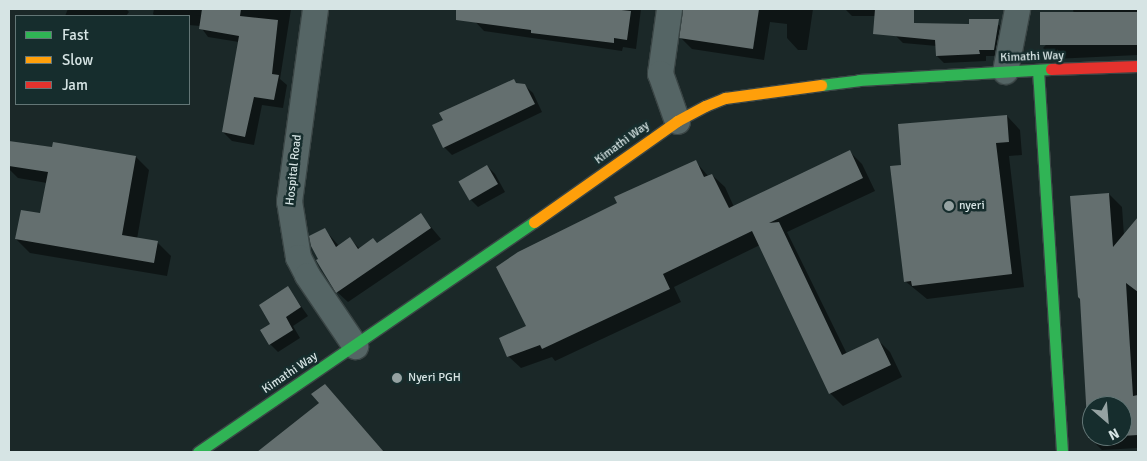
<!DOCTYPE html>
<style>
body{margin:0}
#map{position:relative;width:1147px;height:461px;overflow:hidden;background:#1b2828;font-family:Signika,sans-serif}
div>[style]{position:absolute}
.shadow>*{inset:0;background:#0007}
.building>*{inset:0;background:#646f6f;transform-origin:0 0}
.roads{filter:drop-shadow(1px 0 #3a4545) drop-shadow(-1px 0 #3a4545) drop-shadow(0 1px #3a4545) drop-shadow(0 -1px #3a4545)}
.street>*{height:25px;margin:-12.5px;padding:0 12.5px;transform-origin:12.5px;border-radius:12.5px;background:#556565}
.fast>*{height:11px;margin:-5.5px;padding:0 5.5px;transform-origin:5.5px;border-radius:5.5px;background:#30b455}
.slow>*{height:11px;margin:-5.5px;padding:0 5.5px;transform-origin:5.5px;border-radius:5.5px;background:#ff9f0a}
.jam>*{height:11px;margin:-5.5px;padding:0 5.5px;transform-origin:5.5px;border-radius:5.5px;background:#e5322d}
.dots>*{width:14px;height:14px;translate:-50% -50%;box-sizing:border-box;border:2px solid #162d2d;border-radius:50%}
span{translate:-50% -50%;white-space:nowrap;text-align:center;line-height:1.15;-webkit-text-stroke:5px #162d2d;paint-order:stroke}
.street-label{font-size:12px;color:#d6e4e4}
.poi-label{font-size:12px;color:#d6e4e4}
.left{translate:0 -50%;text-align:left}
.frame{position:absolute;inset:0;border:10px solid #d6e4e4;pointer-events:none}
.legend{position:absolute;left:15px;top:15px;width:175px;height:90px;box-sizing:border-box;background:#162d2d;border:1px solid #637676;margin:0;padding:6px 9px;list-style:none;font-size:15px;color:#d6e4e4}
.legend li{display:flex;align-items:center;gap:10px;height:25px}
.legend b{width:25px;border:1px solid #637676}
.north{position:absolute;left:1082px;top:396px;width:50px;height:50px;box-sizing:border-box;background:#162d2d;border:1px solid #637676;border-radius:50%;rotate:153deg;font-size:14px;font-weight:700;line-height:20px;text-align:center;color:#d6e4e4}
.north::after{content:'';display:block;margin:auto;width:18px;height:22px;background:#95a2a2;clip-path:polygon(50% 0,100% 100%,50% 72%,0 100%)}
</style>
<div id="map">
<div class="shadow">
<i style="clip-path:polygon(68px 9px,126px 9px,129px 12px,126px 16px,65px 16px)"></i>
<i style="clip-path:polygon(154px 9px,291px 9px,280px 79px,287px 85px,283px 108px,262px 105px,254px 145px,232px 141px,223px 132px,239px 42px,208px 37px,200px 26px,189px 25px,189px 16px,155px 16px,153px 14px)"></i>
<i style="clip-path:polygon(468px 9px,641px 9px,636px 49px,623px 47px,622px 51px,484px 31px,467px 13px)"></i>
<i style="clip-path:polygon(685px 9px,813px 9px,807px 50px,798px 50px,787px 38px,787px 24px,770px 22px,764px 60px,692px 49px,681px 38px)"></i>
<i style="clip-path:polygon(845px 9px,881px 9px,881px 16px,852px 16px)"></i>
<i style="clip-path:polygon(1073px 9px,1138px 9px,1138px 55px,1054px 59px,1043px 48px,1074px 16px)"></i>
<i style="clip-path:polygon(897px 24px,999px 25px,1006px 32px,1001px 56px,986px 56px,986px 61px,944px 63px,937px 56px,937px 46px,903px 43px,896px 36px)"></i>
<i style="clip-path:polygon(518px 85px,524px 85px,533px 93px,542px 112px,452px 155px,444px 147px)"></i>
<i style="clip-path:polygon(1007px 116px,1020px 130px,1022px 155px,1009px 156px,1024px 287px,927px 299px,905px 281px,902px 166px)"></i>
<i style="clip-path:polygon(9px 142px,136px 157px,149px 170px,137px 239px,157px 242px,171px 256px,167px 276px,30px 253px,16px 239px,41px 214px,47px 183px,18px 178px,9px 169px)"></i>
<i style="clip-path:polygon(850px 152px,862px 164px,875px 191px,787px 232px,847px 354px,878px 340px,890px 352px,902px 377px,843px 406px,830px 393px,760px 245px,674px 287px,681px 302px,555px 361px,552px 357px,521px 368px,508px 356px,618px 203px,695px 161px,709px 177px,712px 175px,725px 187px,734px 207px)"></i>
<i style="clip-path:polygon(487px 166px,495px 174px,505px 192px,478px 207px,470px 199px)"></i>
<i style="clip-path:polygon(evenodd,1109px 194px,1122px 207px,1124px 236px,1138px 219px,1138px 448px,1102px 450px,1089px 437px,1109px 194px,1092px 406px,1122px 406px,1122px 436px,1092px 436px,1092px 406px)"></i>
<i style="clip-path:polygon(421px 215px,441px 239px,348px 302px,337px 292px,319px 260px,325px 230px,339px 246px,350px 239px,360px 249px,377px 244px)"></i>
<i style="clip-path:polygon(288px 288px,308px 316px,293px 326px,300px 338px,278px 352px,270px 344px,272px 324px)"></i>
<i style="clip-path:polygon(325px 385px,384px 452px,259px 452px,320px 403px)"></i>
</div>
<div class="building">
<i style="clip-path:polygon(202px 9px,241px 9px,240px 16px,278px 20px,272px 74px,279px 75px,274px 100px,254px 97px,245px 137px,222px 132px,239px 36px,199px 29px)"></i>
<i style="clip-path:polygon(456px 9px,612px 9px,631px 11px,627px 40px,614px 38px,614px 43px,531px 33px,531px 30px,456px 20px)"></i>
<i style="clip-path:polygon(683px 9px,759px 9px,753px 49px,679px 38px)"></i>
<i style="clip-path:polygon(875px 9px,914px 9px,914px 23px,969px 24px,969px 19px,999px 19px,994px 50px,979px 50px,980px 54px,936px 56px,935px 40px,873px 34px)"></i>
<i style="left:1138px;top:12px;width:33px;height:98px;rotate:90deg"></i>
<i style="clip-path:polygon(514px 79px,516px 83px,525px 84px,535px 104px,443px 148px,432px 125px,443px 120px,439px 113px)"></i>
<i style="clip-path:polygon(1007px 115px,1009px 142px,996px 143px,1012px 274px,912px 286px,911px 281px,904px 282px,890px 166px,901px 165px,898px 124px)"></i>
<i style="clip-path:polygon(9px 141px,52px 147px,53px 142px,136px 156px,122px 235px,158px 241px,154px 263px,15px 239px,21px 210px,40px 213px,48px 172px,9px 166px)"></i>
<i style="clip-path:polygon(850px 150px,863px 178px,769px 223px,779px 222px,842px 355px,878px 338px,891px 365px,829px 394px,752px 231px,663px 274px,670px 289px,542px 349px,540px 345px,507px 357px,499px 338px,526px 326px,496px 267px,518px 252px,617px 203px,614px 197px,696px 160px,704px 177px,712px 174px,729px 208px)"></i>
<i style="left:487px;top:165px;width:22px;height:33px;rotate:60deg"></i>
<i style="clip-path:polygon(1109px 193px,1113px 247px,1138px 217px,1138px 292px,1126px 283px,1133px 396px,1138px 395px,1138px 435px,1122px 436px,1122px 406px,1092px 406px,1092px 436px,1117px 436px,1088px 438px,1080px 299px,1078px 297px,1070px 196px)"></i>
<i style="clip-path:polygon(421px 213px,431px 228px,336px 293px,316px 260px,318px 259px,311px 246px,309px 236px,325px 228px,336px 247px,350px 237px,358px 249px,373px 238px,377px 243px)"></i>
<i style="clip-path:polygon(288px 286px,301px 307px,286px 317px,293px 330px,269px 345px,260px 330px,270px 324px,259px 305px)"></i>
<i style="clip-path:polygon(325px 384px,384px 452px,257px 452px,319px 403px,311px 394px)"></i>
</div>
<div class="roads">
<div class="street">
<i style="left:315px;top:9px;width:194px;rotate:97.7deg"></i>
<i style="left:289px;top:201px;width:57px;rotate:80.9deg"></i>
<i style="left:298px;top:257px;width:20px;rotate:63deg"></i>
<i style="left:307px;top:275px;width:86px;rotate:55.9deg"></i>
<i style="left:669px;top:9px;width:65px;rotate:98deg"></i>
<i style="left:660px;top:73px;width:51px;rotate:70.5deg"></i>
<i style="left:1005px;top:71px;width:63px;rotate:-79deg"></i>
</div>
<div class="fast">
<i style="left:1038px;top:70px;width:383px;rotate:86.4deg"></i>
<i style="left:821px;top:85px;width:38px;rotate:-7deg"></i>
<i style="left:859px;top:80px;width:192px;rotate:-3.3deg"></i>
<i style="left:198px;top:452px;width:407px;rotate:-34.4deg"></i>
</div>
<div class="slow">
<i style="left:534px;top:222px;width:175px;rotate:-35.2deg"></i>
<i style="left:677px;top:121px;width:32px;rotate:-28deg"></i>
<i style="left:705px;top:106px;width:22px;rotate:-22deg"></i>
<i style="left:725px;top:98px;width:97px;rotate:-7.7deg"></i>
</div>
<div class="jam">
<i style="left:1051px;top:69px;width:87px;rotate:-2deg"></i>
</div>
</div>
<div class="dots">
<i style="left:949px;top:206px;background:#95a2a2"></i>
<i style="left:397px;top:378px;background:#95a2a2"></i>
</div>
<div class="street-label">
<span style="left:1032px;top:57px;rotate:-2deg">Kimathi Way</span>
<span style="left:622px;top:143px;rotate:-36deg">Kimathi Way</span>
<span style="left:294px;top:170px;rotate:-84deg">Hospital Road</span>
<span style="left:290px;top:373px;rotate:-34deg">Kimathi Way</span>
</div>
<div class="poi-label">
<span class="left" style="left:959px;top:206px">nyeri</span>
<span class="left" style="left:408px;top:378px">Nyeri PGH</span>
</div>
<div class="frame"></div>
<ul class="legend">
<li><b style="height:6px;background:#30b455"></b>Fast</li>
<li><b style="height:6px;background:#ff9f0a"></b>Slow</li>
<li><b style="height:6px;background:#e5322d"></b>Jam</li>
</ul>
<div class="north">N</div>
</div>
